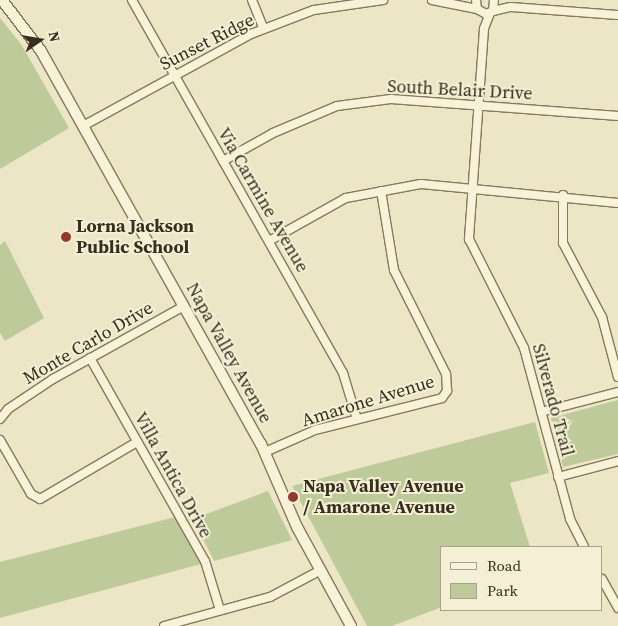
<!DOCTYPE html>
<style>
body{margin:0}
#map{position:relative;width:618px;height:626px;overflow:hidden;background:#ece5c6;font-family:"Source Serif 4",serif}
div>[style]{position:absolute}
.green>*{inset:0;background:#bfca9a}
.roads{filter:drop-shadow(1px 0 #87785c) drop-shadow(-1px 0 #87785c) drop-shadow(0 1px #87785c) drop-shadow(0 -1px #87785c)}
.minor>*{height:8px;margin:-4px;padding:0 4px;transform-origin:4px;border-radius:4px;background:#f7f2d8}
.tertiary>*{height:10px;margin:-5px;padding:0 5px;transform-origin:5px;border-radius:5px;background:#f7f2d8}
.dots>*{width:14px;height:14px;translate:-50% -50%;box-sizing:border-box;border:2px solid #f4efd5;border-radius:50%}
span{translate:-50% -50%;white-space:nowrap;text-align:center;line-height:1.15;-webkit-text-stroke:4px #f4efd5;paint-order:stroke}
.street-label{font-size:18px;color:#372e1f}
.poi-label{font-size:18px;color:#372e1f;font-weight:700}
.left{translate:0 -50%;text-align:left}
.legend{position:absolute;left:440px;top:546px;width:162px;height:65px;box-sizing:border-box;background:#f4efd5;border:1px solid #a8a28c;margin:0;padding:6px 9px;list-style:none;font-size:15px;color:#372e1f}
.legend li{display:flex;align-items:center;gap:10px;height:25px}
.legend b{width:25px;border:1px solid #a8a28c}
.north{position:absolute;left:15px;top:15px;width:50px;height:50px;-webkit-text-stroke:4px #f4efd5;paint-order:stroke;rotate:77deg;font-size:14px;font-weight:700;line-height:20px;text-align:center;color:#372e1f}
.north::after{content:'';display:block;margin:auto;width:18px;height:22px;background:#372e1f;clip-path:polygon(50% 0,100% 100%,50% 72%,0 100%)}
</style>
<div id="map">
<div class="green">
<i style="clip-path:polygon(0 18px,21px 44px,69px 128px,0 169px)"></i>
<i style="clip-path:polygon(5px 241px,44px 318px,5px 341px,0 333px,0 245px)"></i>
<i style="clip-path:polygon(618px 400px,618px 454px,563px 467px,551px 418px)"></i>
<i style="clip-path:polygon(535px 422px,549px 473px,510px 483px,530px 547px,442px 547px,442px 607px,392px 626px,367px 626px,292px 486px)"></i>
<i style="clip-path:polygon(268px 491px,292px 540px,214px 561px,193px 519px)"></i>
<i style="clip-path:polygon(175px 517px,201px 564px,0 618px,0 562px)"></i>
</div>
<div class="roads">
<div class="minor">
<i style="left:132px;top:0;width:429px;rotate:60.5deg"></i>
<i style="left:343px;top:373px;width:48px;rotate:73.1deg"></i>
<i style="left:252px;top:0;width:31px;rotate:68deg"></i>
<i style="left:432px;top:0;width:46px;rotate:11.3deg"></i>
<i style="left:476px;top:0;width:9px;rotate:84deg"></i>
<i style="left:477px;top:9px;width:10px;rotate:29deg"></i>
<i style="left:486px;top:14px;width:8px;rotate:-23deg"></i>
<i style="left:493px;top:11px;width:11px;rotate:-85deg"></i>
<i style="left:493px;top:11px;width:18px;rotate:-13deg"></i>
<i style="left:511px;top:7px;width:107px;rotate:4.3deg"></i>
<i style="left:490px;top:13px;width:17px;rotate:111deg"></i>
<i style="left:484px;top:29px;width:211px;rotate:94.1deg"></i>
<i style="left:469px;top:239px;width:122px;rotate:63.2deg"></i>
<i style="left:524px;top:348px;width:177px;rotate:74.9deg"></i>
<i style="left:570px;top:519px;width:31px;rotate:63deg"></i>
<i style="left:83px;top:126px;width:192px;rotate:-28.7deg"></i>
<i style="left:251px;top:34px;width:67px;rotate:-20.9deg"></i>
<i style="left:314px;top:10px;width:70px;rotate:-8.2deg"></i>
<i style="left:223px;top:161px;width:57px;rotate:-29.2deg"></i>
<i style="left:273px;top:133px;width:69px;rotate:-22.9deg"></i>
<i style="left:337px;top:106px;width:54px;rotate:-7.4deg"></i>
<i style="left:391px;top:99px;width:228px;rotate:4.3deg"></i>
<i style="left:563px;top:195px;width:48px;rotate:90deg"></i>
<i style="left:563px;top:243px;width:84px;rotate:62.2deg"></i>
<i style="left:602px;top:317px;width:62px;rotate:75.1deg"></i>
<i style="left:269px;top:241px;width:88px;rotate:-29.2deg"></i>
<i style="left:346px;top:198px;width:76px;rotate:-10.6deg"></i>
<i style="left:421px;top:184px;width:198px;rotate:5.5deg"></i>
<i style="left:90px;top:358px;width:233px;rotate:60.5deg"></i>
<i style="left:205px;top:561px;width:51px;rotate:73deg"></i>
<i style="left:541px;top:412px;width:80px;rotate:-14.6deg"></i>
<i style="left:0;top:419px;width:13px;rotate:-51deg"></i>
<i style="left:8px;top:409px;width:54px;rotate:-33.7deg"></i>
<i style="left:53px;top:379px;width:150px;rotate:-29.1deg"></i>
<i style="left:0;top:440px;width:62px;rotate:60.1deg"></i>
<i style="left:31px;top:494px;width:10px;rotate:29deg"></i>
<i style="left:40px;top:499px;width:113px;rotate:-30.4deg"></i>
<i style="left:265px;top:452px;width:55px;rotate:-23.7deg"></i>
<i style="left:315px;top:430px;width:131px;rotate:-14.1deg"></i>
<i style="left:442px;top:398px;width:9px;rotate:-54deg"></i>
<i style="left:447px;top:391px;width:17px;rotate:-93deg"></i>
<i style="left:446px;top:374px;width:116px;rotate:-116.6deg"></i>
<i style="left:394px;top:270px;width:80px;rotate:-99.3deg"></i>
<i style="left:558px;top:477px;width:62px;rotate:-14.9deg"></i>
<i style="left:602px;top:579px;width:33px;rotate:61deg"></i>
<i style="left:164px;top:626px;width:110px;rotate:-15.3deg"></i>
<i style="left:270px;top:597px;width:58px;rotate:-27.9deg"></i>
</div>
<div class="tertiary">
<i style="left:2px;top:0;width:64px;rotate:52.6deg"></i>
<i style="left:41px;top:51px;width:450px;rotate:60.8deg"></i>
<i style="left:261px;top:444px;width:90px;rotate:66.6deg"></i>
<i style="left:297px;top:527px;width:113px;rotate:61.4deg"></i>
</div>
</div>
<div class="dots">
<i style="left:66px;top:237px;background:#933a2f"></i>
<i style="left:293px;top:497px;background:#933a2f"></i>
</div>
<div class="street-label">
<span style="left:207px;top:42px;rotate:-27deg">Sunset Ridge</span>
<span style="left:460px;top:90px;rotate:3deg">South Belair Drive</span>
<span style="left:263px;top:200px;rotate:60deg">Via Carmine Avenue</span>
<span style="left:88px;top:343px;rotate:-30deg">Monte Carlo Drive</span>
<span style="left:229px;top:353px;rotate:61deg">Napa Valley Avenue</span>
<span style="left:553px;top:400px;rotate:75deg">Silverado Trail</span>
<span style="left:368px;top:401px;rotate:-17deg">Amarone Avenue</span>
<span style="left:173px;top:475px;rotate:61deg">Villa Antica Drive</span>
</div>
<div class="poi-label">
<span class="left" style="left:76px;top:237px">Lorna Jackson<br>Public School</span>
<span class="left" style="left:303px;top:497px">Napa Valley Avenue<br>/ Amarone Avenue</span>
</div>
<ul class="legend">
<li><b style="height:6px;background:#f7f2d8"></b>Road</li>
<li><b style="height:14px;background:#bfca9a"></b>Park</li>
</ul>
<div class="north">N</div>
</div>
